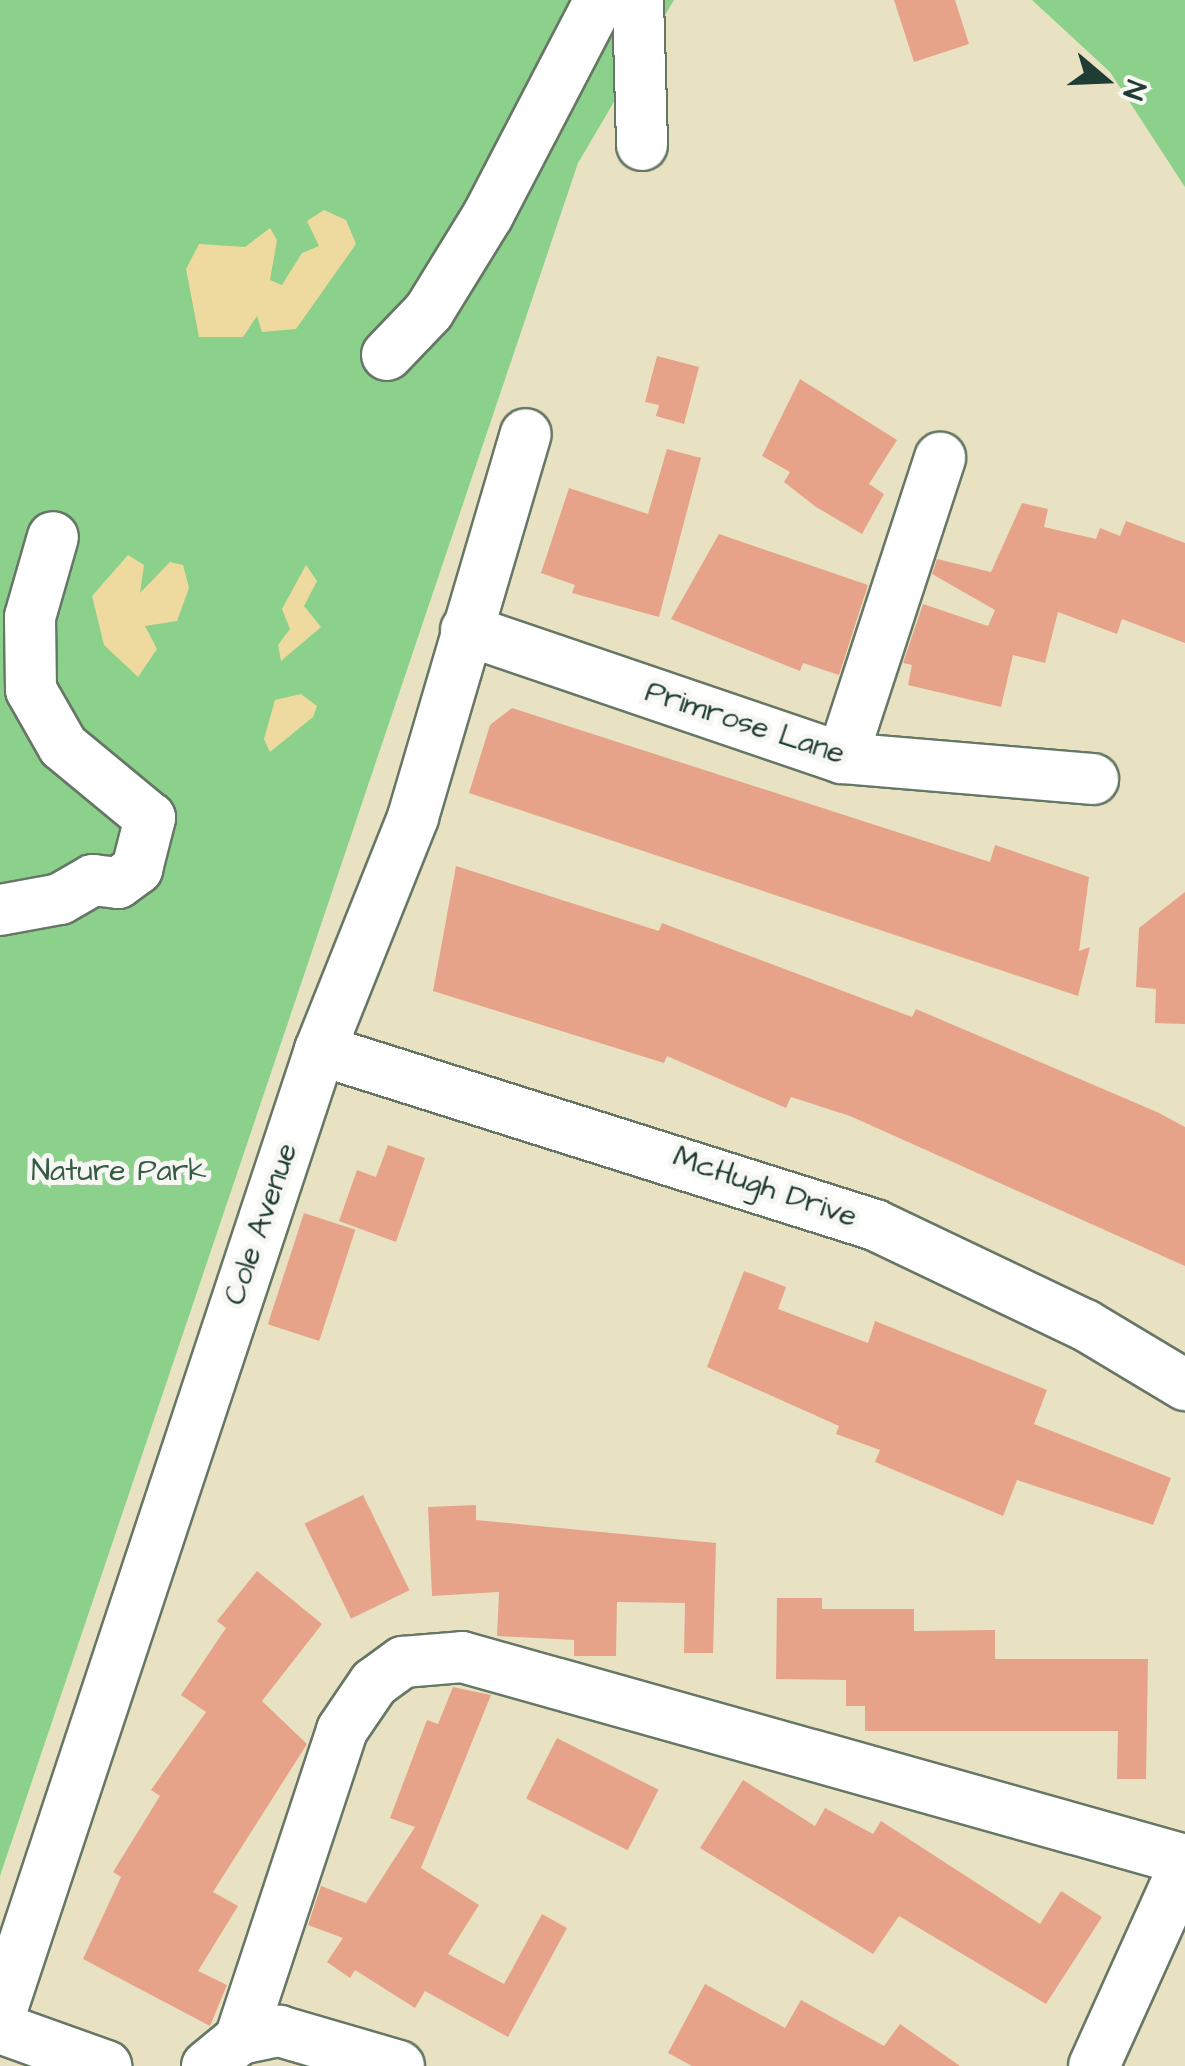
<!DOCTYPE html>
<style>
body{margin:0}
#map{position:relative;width:1185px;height:2066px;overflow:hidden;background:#e9e2c2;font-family:"Architects Daughter",sans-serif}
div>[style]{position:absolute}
.green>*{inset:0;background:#8bd18b}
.sand>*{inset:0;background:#eeda9e}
.building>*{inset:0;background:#e6a38a;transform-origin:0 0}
.roads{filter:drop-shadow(2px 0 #676) drop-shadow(-2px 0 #676) drop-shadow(0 2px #676) drop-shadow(0 -2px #676)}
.minor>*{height:50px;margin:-25px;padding:0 25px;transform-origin:25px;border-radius:25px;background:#fff}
span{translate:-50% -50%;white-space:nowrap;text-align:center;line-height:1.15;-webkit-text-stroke:10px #f6f6f2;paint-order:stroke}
.street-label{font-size:30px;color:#1f3d34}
.park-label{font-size:30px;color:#355b45}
.north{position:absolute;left:1055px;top:30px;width:100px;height:100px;-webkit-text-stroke:8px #f6f6f2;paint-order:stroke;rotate:109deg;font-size:28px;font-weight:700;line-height:40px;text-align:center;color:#1f3d34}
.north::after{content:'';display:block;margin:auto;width:35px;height:45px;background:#1f3d34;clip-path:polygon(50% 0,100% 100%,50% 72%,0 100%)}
</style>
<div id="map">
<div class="green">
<i style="clip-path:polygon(0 0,674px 0,578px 163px,0 1876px)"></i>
<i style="clip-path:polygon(1032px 0,1185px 0,1185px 187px,1110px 72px)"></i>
</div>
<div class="sand">
<i style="clip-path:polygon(324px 210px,346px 220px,356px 244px,296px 329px,262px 332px,257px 316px,243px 337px,199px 337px,186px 269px,199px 244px,245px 247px,270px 228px,277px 240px,270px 280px,282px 285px,302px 253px,319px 246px,307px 221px)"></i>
<i style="clip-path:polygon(128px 555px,144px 565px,140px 593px,170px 562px,183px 565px,189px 588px,177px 621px,145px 626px,157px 649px,138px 677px,104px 645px,92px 596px)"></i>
<i style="clip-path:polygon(306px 565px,317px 581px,304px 606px,321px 627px,281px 661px,278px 645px,290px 629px,282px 609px)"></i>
<i style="clip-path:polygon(301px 694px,317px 706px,313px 717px,270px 752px,264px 739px,275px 700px)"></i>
</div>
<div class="building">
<i style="clip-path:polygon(894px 0,955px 0,969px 44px,914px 62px)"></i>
<i style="clip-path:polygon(657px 356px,699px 367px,684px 424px,656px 416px,659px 405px,645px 402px)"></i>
<i style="clip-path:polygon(800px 379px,897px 440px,869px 484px,884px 494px,862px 534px,816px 507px,784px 482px,790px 472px,762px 456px)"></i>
<i style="clip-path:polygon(667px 449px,701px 458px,659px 617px,572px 593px,575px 585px,541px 573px,569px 488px,648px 514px)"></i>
<i style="clip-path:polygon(1022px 503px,1048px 509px,1044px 527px,1096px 539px,1100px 528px,1120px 536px,1126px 521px,1185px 543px,1185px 643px,1122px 619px,1117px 634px,1058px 612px,1045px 663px,1013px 655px,1001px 707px,908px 685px,912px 665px,903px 663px,923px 604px,988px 626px,995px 610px,932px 574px,937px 559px,991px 572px)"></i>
<i style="clip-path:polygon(719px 534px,868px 585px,839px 675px,803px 663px,800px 671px,671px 619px)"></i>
<i style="clip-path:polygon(512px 708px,990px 862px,995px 845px,1089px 877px,1079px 951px,1090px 947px,1078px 996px,469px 793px,490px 725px)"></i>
<i style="clip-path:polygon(456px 866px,659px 931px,662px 923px,912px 1017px,916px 1009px,1157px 1112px,1185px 1127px,1185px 1266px,850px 1116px,791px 1097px,786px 1108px,667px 1056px,664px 1063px,433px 991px)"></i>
<i style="clip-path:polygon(1185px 892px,1185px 1024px,1155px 1023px,1156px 989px,1136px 987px,1139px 928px)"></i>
<i style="clip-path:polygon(388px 1145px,425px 1158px,396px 1242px,339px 1221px,357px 1170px,376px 1177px)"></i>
<i style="left:304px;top:1213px;width:54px;height:117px;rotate:18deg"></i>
<i style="clip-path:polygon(744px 1271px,786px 1287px,778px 1309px,868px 1343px,875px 1321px,1047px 1390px,1034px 1424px,1171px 1478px,1153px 1525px,1017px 1480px,1003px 1516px,875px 1462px,880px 1450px,836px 1434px,839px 1426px,707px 1367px)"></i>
<i style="left:363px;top:1495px;width:106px;height:65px;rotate:64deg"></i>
<i style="clip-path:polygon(476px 1505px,476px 1520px,716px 1543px,713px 1653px,684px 1653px,685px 1603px,617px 1602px,616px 1656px,574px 1656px,574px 1640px,497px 1636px,499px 1592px,432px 1596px,428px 1507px)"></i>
<i style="clip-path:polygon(257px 1571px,322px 1624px,262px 1701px,307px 1744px,213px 1892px,238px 1906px,198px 1971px,227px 1985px,210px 2026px,83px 1959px,121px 1877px,113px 1872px,160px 1796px,151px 1790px,206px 1712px,181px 1695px,226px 1628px,217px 1621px)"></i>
<i style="clip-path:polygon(777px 1598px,822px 1598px,822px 1609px,914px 1609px,914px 1631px,995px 1630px,995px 1659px,1148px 1659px,1146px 1779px,1117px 1779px,1118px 1731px,865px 1731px,865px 1706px,846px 1706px,846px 1680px,776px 1679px)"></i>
<i style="clip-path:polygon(453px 1687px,491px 1695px,421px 1868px,479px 1905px,448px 1954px,504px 1984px,542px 1914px,567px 1928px,508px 2037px,425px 1991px,415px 2008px,355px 1970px,350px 1978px,327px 1962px,343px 1938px,308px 1925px,321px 1886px,366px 1903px,415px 1827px,390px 1818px,427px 1720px,438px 1724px)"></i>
<i style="left:557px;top:1738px;width:114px;height:68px;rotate:27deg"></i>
<i style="clip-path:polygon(743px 1780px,815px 1826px,825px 1808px,873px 1834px,881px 1821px,1040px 1924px,1061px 1891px,1102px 1917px,1046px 2004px,899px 1916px,873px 1954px,700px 1848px)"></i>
<i style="clip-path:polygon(705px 1984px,785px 2028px,801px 2000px,884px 2046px,900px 2024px,960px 2066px,692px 2066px,668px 2053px)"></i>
</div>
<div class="roads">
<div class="minor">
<i style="left:638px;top:0;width:145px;rotate:88.4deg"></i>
<i style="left:387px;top:355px;width:61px;rotate:-46.3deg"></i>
<i style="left:429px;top:311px;width:113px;rotate:-58.4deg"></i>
<i style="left:488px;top:215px;width:242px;rotate:-62.5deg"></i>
<i style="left:466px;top:630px;width:397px;rotate:18.8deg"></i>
<i style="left:842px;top:758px;width:252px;rotate:4.8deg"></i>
<i style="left:842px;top:758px;width:316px;rotate:-71.9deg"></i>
<i style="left:0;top:910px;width:61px;rotate:-10.4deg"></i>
<i style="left:60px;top:899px;width:38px;rotate:-30deg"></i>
<i style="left:93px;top:880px;width:25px;rotate:7deg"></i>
<i style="left:118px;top:883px;width:24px;rotate:-36deg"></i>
<i style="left:137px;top:869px;width:53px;rotate:-75.7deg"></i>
<i style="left:150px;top:818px;width:113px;rotate:-140.4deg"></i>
<i style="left:63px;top:746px;width:64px;rotate:-119.7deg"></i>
<i style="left:31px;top:690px;width:73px;rotate:-90.8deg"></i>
<i style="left:30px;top:617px;width:83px;rotate:-74deg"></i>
<i style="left:320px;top:1050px;width:582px;rotate:17.5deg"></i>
<i style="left:875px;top:1225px;width:233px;rotate:25.5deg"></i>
<i style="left:1085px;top:1325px;width:117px;rotate:31deg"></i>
<i style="left:0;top:2015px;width:1017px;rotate:-71.65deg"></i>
<i style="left:320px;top:1050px;width:251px;rotate:-68.2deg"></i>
<i style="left:413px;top:817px;width:399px;rotate:-73.6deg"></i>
<i style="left:0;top:2028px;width:113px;rotate:19.7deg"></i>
<i style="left:240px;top:2039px;width:325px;rotate:-71.7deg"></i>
<i style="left:342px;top:1730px;width:57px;rotate:-55.8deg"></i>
<i style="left:374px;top:1683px;width:36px;rotate:-36deg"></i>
<i style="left:403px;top:1662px;width:59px;rotate:-4.8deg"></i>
<i style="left:462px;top:1657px;width:751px;rotate:15.68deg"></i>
<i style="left:207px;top:2066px;width:43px;rotate:-39.3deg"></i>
<i style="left:240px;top:2039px;width:40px;rotate:-12deg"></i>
<i style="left:279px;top:2031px;width:125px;rotate:16.3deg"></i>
<i style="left:1094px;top:2066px;width:222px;rotate:-65.7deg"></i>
</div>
</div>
<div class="street-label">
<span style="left:745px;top:723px;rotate:18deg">Primrose Lane</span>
<span style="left:765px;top:1187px;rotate:19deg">McHugh Drive</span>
<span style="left:261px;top:1224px;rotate:-71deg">Cole Avenue</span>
</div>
<div class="park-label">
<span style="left:119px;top:1171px">Nature Park</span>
</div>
<div class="north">N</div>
</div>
